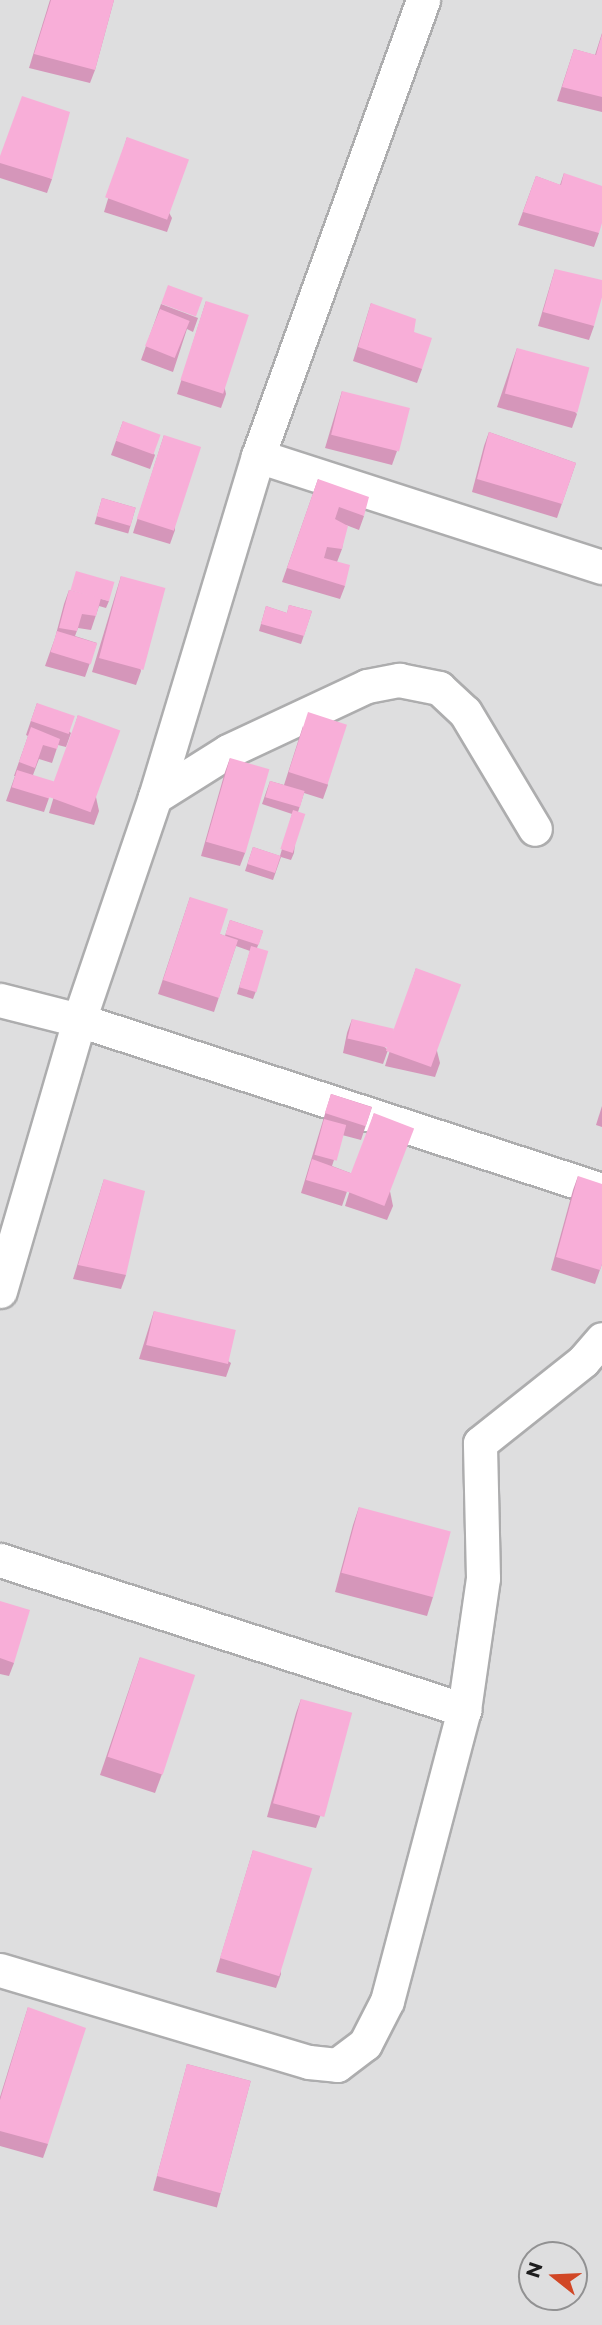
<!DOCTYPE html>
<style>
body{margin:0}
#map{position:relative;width:602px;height:2325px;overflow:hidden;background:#dededf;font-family:Montserrat,sans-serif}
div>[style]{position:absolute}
.roads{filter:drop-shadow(2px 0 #adadae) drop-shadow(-2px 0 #adadae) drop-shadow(0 2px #adadae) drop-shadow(0 -2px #adadae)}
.minor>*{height:33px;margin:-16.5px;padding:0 16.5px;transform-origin:16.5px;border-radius:16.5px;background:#fff}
.wall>*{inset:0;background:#d596ba;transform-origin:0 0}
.building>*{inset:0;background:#f8aed8;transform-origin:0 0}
span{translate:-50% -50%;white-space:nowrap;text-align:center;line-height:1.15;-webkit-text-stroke:5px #dededf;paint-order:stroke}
.north{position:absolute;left:518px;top:2241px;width:70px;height:70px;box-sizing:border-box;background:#dededf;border:2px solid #919192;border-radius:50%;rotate:288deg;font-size:19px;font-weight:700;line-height:28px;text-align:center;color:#1d1d1e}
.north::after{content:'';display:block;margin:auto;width:24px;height:32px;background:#d14726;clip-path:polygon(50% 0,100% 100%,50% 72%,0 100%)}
</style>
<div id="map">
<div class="roads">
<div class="minor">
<i style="left:258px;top:456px;width:361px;rotate:17.9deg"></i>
<i style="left:155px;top:797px;width:86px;rotate:-32.2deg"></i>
<i style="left:228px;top:751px;width:153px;rotate:-25.1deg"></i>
<i style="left:367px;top:686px;width:33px;rotate:-11deg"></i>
<i style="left:399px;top:680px;width:41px;rotate:11.3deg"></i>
<i style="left:439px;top:688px;width:35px;rotate:43deg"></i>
<i style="left:465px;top:712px;width:136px;rotate:59.1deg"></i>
<i style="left:0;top:1000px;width:81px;rotate:14.2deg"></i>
<i style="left:79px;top:1020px;width:550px;rotate:18.01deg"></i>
<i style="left:0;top:1291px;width:282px;rotate:-73.7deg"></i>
<i style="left:79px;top:1020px;width:236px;rotate:-71.2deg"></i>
<i style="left:155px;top:797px;width:356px;rotate:-73.2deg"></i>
<i style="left:258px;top:456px;width:485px;rotate:-70.1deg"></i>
<i style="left:0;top:1560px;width:488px;rotate:17.9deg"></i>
<i style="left:0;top:1970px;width:322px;rotate:16.6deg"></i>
<i style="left:309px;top:2062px;width:28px;rotate:6deg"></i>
<i style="left:337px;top:2065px;width:35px;rotate:-37deg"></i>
<i style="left:365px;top:2044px;width:48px;rotate:-62.9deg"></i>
<i style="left:387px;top:2001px;width:301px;rotate:-75.2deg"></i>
<i style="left:464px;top:1710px;width:133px;rotate:-81.8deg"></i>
<i style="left:483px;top:1578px;width:135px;rotate:-91.3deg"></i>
<i style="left:480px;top:1443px;width:132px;rotate:-38.5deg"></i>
<i style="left:583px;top:1361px;width:29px;rotate:-49deg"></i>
</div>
</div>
<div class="wall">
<i style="clip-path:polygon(50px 0,114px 0,95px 70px,90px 83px,29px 68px)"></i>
<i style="clip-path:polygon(602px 33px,602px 112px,557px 101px,574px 49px,595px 55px)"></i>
<i style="clip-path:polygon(127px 137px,172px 218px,167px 232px,104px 212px)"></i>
<i style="clip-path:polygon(0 156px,52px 179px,47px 193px,0 178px)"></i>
<i style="clip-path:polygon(564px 173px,599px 233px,594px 247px,518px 225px,536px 176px,560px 185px)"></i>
<i style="clip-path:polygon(555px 269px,594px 326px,589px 340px,538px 326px)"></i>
<i style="clip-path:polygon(206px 301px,226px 394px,221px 408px,177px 394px)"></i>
<i style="clip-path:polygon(371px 303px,414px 332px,422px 369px,417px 383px,353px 361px)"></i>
<i style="clip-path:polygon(161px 304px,198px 318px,193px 332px,187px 329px,173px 372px,141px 360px)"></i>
<i style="clip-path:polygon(517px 348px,577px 414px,572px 428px,497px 407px)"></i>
<i style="clip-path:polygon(342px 391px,397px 451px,392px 465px,325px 448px)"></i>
<i style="clip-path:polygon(123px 421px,155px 455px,150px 469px,111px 455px)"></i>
<i style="clip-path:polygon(489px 432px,576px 463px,557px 518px,472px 492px,484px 446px)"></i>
<i style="clip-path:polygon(164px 435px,175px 530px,170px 544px,133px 533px)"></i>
<i style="clip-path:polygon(318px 479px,364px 516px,359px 530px,346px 525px,342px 549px,337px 562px,345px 586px,340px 599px,282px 582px)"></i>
<i style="left:102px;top:498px;width:35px;height:27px;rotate:16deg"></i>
<i style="clip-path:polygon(121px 576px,141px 671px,136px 685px,92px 672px)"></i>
<i style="clip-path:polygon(69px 590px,109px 601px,106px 608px,99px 606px,91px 630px,78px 628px,75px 636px,97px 643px,85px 677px,45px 666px,55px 638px,64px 604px)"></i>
<i style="clip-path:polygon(289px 605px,312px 611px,301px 644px,259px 631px,266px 606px,287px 613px)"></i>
<i style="clip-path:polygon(37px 703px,71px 733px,66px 747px,58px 745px,52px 763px,39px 759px,33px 775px,49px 798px,44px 812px,6px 801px,15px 776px,14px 776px,28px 736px,26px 735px)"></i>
<i style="clip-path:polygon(78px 715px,99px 811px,94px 825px,49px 813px)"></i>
<i style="clip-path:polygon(303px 726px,328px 785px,323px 799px,304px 793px,298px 812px,294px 853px,291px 860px,281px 857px,273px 880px,245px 871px,253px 847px,280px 856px,292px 814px,262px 804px,270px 781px,284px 785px)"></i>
<i style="clip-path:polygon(230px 758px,245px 853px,240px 866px,201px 856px,225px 772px)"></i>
<i style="clip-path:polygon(190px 897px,220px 934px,225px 936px,230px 920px,263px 931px,257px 948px,256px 991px,253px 999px,237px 994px,250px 951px,236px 946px,214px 1012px,158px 994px)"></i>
<i style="clip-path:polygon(416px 968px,440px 1063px,435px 1077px,385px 1066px)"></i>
<i style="clip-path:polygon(352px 1019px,388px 1050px,383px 1064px,343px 1053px,347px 1033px)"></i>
<i style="clip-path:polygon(331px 1094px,372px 1107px,361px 1140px,342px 1135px,332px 1166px,353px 1174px,342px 1206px,301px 1193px)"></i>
<i style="clip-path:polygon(602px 1106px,602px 1127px,596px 1125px)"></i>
<i style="clip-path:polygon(374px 1113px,393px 1206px,387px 1220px,345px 1206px)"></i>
<i style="clip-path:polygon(578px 1176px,602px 1264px,595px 1284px,551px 1270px,573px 1190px)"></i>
<i style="clip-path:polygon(104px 1179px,126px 1275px,121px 1289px,73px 1279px)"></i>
<i style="clip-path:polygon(154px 1311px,231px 1363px,226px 1377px,139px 1359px)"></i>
<i style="clip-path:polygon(359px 1507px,433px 1597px,427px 1616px,335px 1592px,353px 1525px)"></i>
<i style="clip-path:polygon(0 1601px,14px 1663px,9px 1676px,0 1674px)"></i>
<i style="clip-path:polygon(140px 1657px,162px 1774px,155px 1793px,100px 1775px)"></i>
<i style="clip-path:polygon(301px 1699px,321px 1814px,316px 1828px,267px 1817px,296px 1713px)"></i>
<i style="clip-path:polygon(253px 1850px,281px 1974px,276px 1988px,216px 1972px)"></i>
<i style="clip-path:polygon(28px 2007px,48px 2144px,43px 2158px,0 2146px,0 2097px)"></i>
<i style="left:187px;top:2064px;width:66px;height:131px;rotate:15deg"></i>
</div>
<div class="building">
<i style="clip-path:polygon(51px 0,114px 0,95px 70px,34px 54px)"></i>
<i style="clip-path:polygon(602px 34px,602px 97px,562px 87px,574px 49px,596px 55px)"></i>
<i style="clip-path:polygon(22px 96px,70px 112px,52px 179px,0 163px,0 156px)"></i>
<i style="left:127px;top:137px;width:66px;height:64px;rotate:20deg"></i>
<i style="clip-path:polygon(564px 173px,602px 186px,602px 223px,599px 233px,523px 212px,536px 176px,561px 185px)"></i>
<i style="clip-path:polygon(555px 269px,602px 280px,602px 297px,594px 326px,543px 312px)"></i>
<i style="left:168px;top:285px;width:37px;height:20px;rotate:20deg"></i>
<i style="left:206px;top:301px;width:45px;height:83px;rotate:18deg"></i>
<i style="clip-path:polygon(371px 303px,416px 319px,414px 332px,432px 338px,422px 369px,358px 347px)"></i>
<i style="left:160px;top:309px;width:32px;height:40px;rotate:22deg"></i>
<i style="left:517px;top:348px;width:75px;height:47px;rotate:15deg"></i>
<i style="left:342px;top:391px;width:70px;height:45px;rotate:14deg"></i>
<i style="left:123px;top:421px;width:40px;height:21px;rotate:20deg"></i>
<i style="clip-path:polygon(489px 432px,576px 463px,562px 504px,477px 479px)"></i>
<i style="left:164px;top:435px;width:39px;height:88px;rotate:18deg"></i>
<i style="clip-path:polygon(318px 479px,369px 497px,364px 516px,339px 507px,335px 519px,348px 526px,342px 549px,327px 547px,324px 558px,350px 565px,345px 586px,287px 568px)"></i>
<i style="left:102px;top:498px;width:35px;height:19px;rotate:16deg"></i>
<i style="left:76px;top:571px;width:40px;height:20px;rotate:16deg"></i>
<i style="left:121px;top:576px;width:46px;height:85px;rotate:15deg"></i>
<i style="clip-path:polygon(69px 590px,101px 598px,96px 616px,82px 614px,77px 631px,59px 628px)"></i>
<i style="clip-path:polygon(289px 605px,312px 611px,304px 636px,261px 624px,266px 606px,287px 613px)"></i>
<i style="left:57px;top:631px;width:42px;height:22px;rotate:17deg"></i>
<i style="left:37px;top:703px;width:40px;height:19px;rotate:19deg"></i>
<i style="left:308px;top:712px;width:41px;height:63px;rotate:18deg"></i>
<i style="left:78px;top:715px;width:45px;height:87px;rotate:20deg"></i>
<i style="clip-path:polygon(31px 727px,60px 739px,57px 749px,43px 745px,35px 768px,19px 762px)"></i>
<i style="left:230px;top:758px;width:41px;height:87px;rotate:16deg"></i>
<i style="left:17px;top:770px;width:39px;height:18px;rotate:17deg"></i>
<i style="left:270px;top:781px;width:36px;height:17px;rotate:16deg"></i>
<i style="left:293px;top:810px;width:13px;height:41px;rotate:18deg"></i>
<i style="left:253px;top:847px;width:29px;height:18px;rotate:18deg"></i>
<i style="clip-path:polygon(190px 897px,228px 909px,220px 934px,238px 940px,219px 998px,163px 980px)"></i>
<i style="left:230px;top:920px;width:35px;height:15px;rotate:18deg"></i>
<i style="left:251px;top:946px;width:18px;height:43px;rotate:16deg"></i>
<i style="left:416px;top:968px;width:48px;height:88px;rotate:20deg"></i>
<i style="left:352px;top:1019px;width:43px;height:20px;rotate:13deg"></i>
<i style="left:331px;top:1094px;width:43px;height:20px;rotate:18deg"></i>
<i style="left:374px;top:1113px;width:43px;height:83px;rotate:21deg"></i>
<i style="left:324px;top:1119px;width:23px;height:37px;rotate:15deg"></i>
<i style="clip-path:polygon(312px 1159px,353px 1174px,347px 1192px,306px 1180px)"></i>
<i style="clip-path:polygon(578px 1176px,602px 1184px,602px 1264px,600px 1270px,556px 1257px)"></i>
<i style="clip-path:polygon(104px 1179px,145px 1191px,126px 1275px,78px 1265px)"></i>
<i style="left:154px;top:1311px;width:84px;height:35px;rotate:13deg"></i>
<i style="left:359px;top:1507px;width:95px;height:68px;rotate:15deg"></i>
<i style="clip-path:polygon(0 1601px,30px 1610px,14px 1663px,0 1658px)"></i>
<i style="left:140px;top:1657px;width:58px;height:105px;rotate:18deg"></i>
<i style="left:301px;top:1699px;width:53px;height:108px;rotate:15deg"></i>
<i style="left:253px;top:1850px;width:62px;height:113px;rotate:17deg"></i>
<i style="clip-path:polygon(28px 2007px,86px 2028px,48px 2144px,0 2131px,0 2100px)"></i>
<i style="left:187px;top:2064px;width:66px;height:116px;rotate:15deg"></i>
</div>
<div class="north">N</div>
</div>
